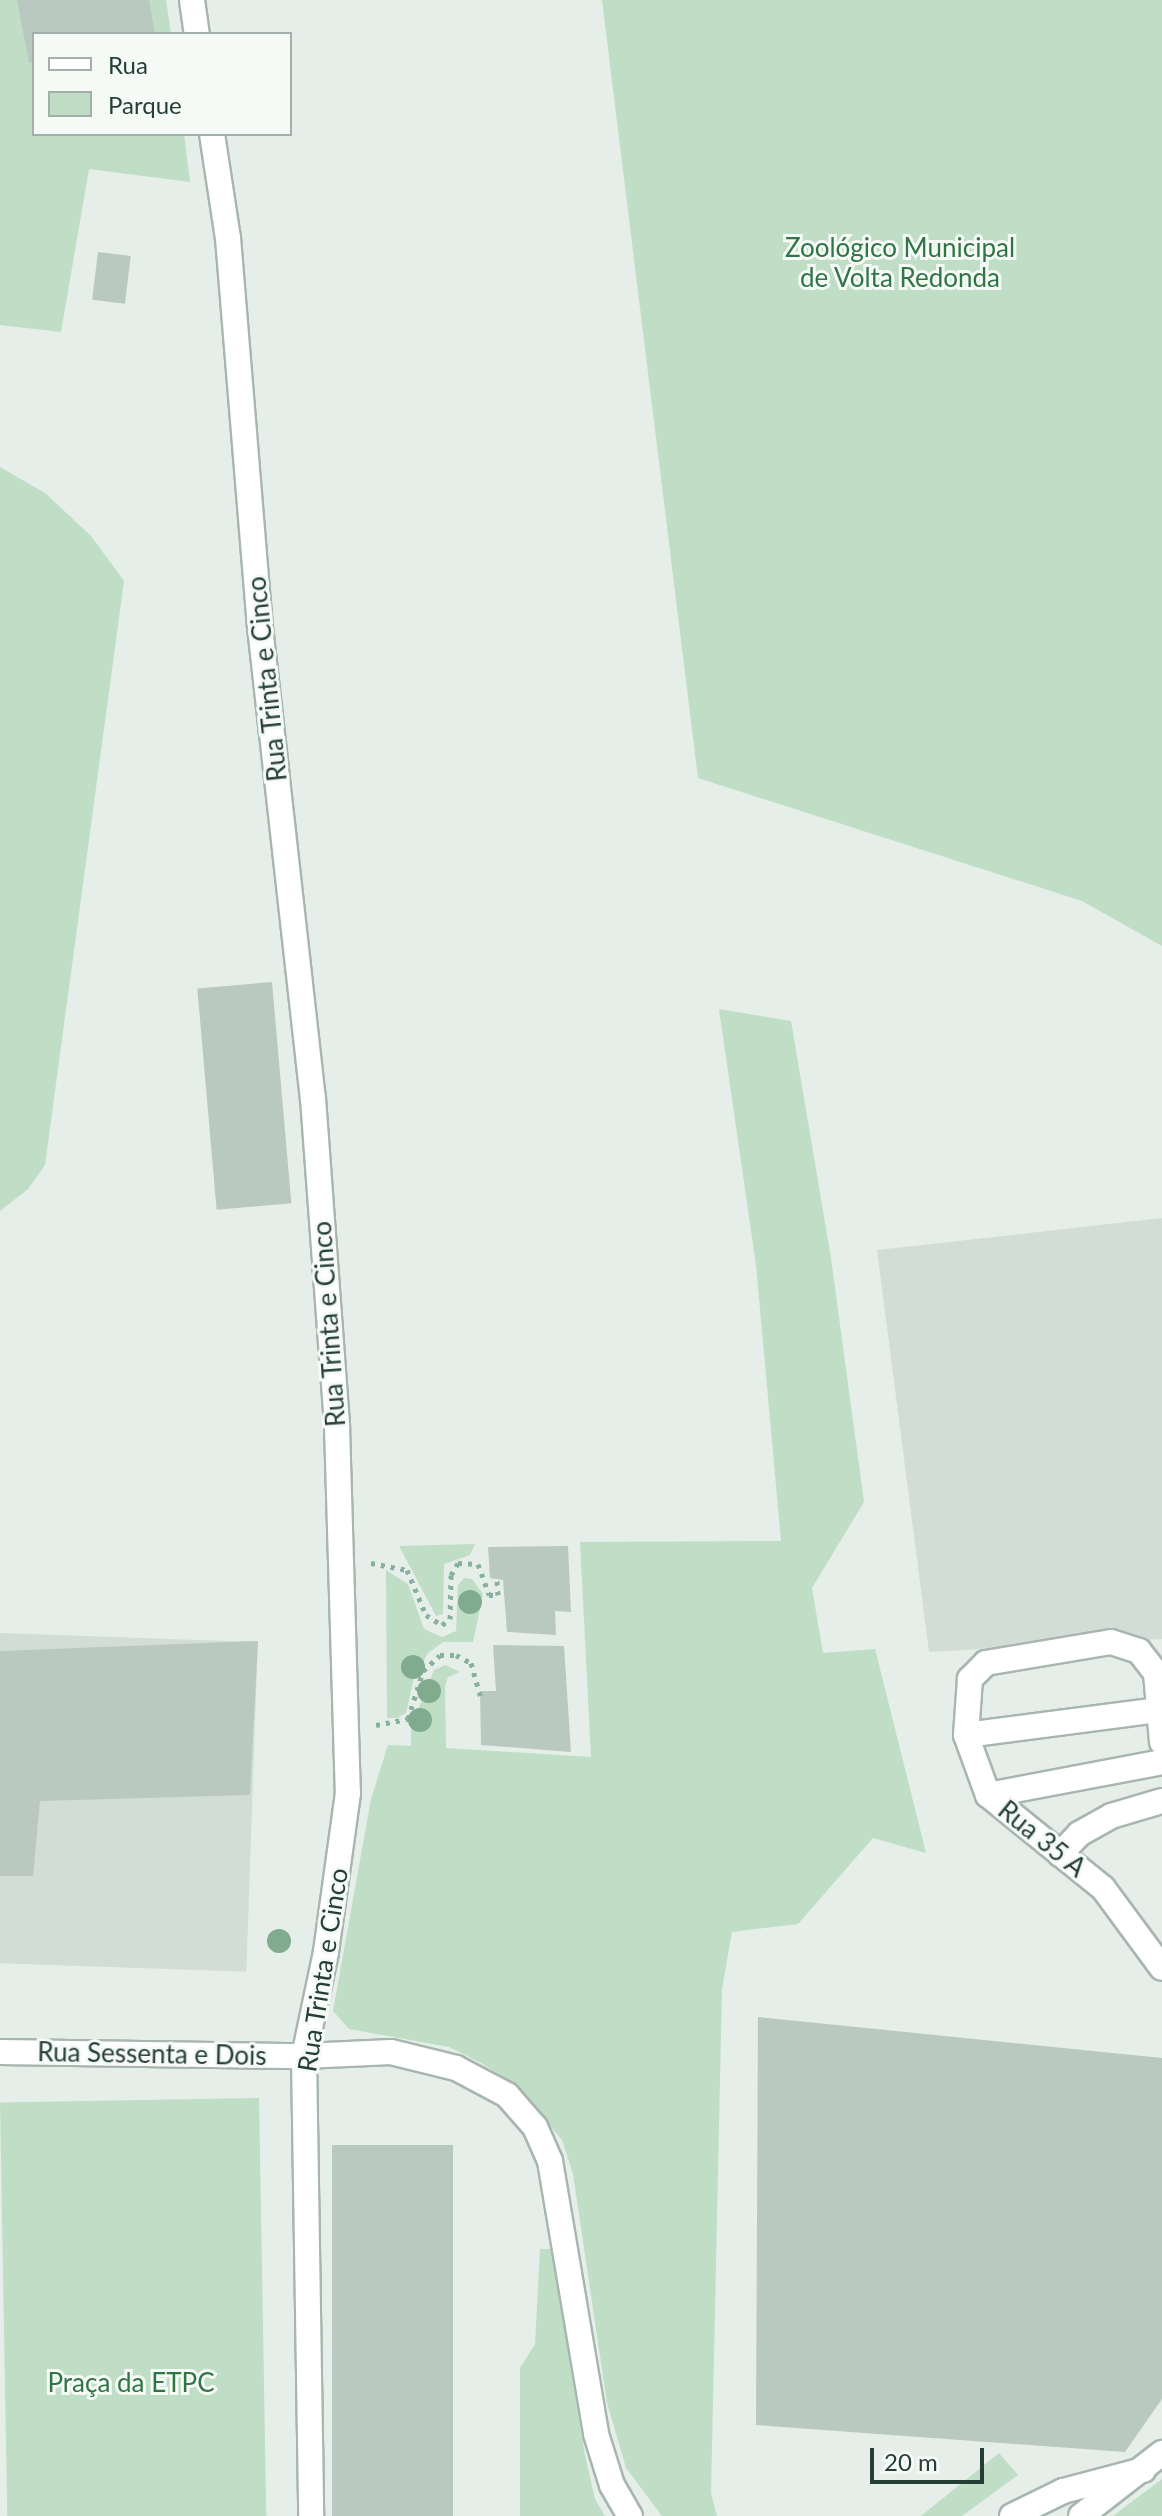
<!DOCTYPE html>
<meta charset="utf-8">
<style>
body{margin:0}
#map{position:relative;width:1162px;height:2516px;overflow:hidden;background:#e5eee9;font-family:Lato,sans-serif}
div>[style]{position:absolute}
.built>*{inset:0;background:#d3ddd8;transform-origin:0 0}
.green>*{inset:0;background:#bfdec5;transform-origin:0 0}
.building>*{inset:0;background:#bac8c2;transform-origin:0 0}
.path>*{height:5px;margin-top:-2.5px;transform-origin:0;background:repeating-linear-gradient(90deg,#87b0a0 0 4px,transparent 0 10px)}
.roads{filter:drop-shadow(2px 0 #a8b6b0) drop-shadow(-2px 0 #a8b6b0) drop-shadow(0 2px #a8b6b0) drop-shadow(0 -2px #a8b6b0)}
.minor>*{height:24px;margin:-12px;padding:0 12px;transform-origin:12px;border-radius:12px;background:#fff}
.trees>*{width:24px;height:24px;margin:-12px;border-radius:50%;background:#81ab8f}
span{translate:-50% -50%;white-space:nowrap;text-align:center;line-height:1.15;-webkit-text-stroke:6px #f6faf7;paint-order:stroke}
.park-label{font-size:26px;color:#307545}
.street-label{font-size:26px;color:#253f36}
.legend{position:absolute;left:32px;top:32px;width:260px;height:104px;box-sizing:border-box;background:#f6faf7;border:2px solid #a2afaa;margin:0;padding:10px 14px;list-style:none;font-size:24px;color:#253f36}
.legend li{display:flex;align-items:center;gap:16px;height:40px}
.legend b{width:40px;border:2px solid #a2afaa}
.scale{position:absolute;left:870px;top:2448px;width:114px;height:36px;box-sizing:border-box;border:4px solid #253f36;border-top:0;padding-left:10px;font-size:24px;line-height:28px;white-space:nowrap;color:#253f36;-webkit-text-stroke:6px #f6faf7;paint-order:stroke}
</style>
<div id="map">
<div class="built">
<i style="clip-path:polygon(1162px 1218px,1162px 1639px,929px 1652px,877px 1250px)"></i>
<i style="left:0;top:1633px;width:258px;height:330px;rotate:2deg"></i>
</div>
<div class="green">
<i style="clip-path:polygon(0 0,166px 0,171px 34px,34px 34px,34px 134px,184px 134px,190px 182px,89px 169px,61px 332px,0 325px)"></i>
<i style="clip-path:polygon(602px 0,1162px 0,1162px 946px,1082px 901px,698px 778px)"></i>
<i style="clip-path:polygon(0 467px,45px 493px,91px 536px,124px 581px,45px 1165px,28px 1189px,0 1211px)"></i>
<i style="clip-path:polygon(719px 1009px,791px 1021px,831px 1258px,864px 1502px,812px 1588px,823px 1653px,875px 1649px,926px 1853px,873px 1838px,798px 1924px,732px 1932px,722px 1989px,711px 2493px,717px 2516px,662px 2516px,626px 2468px,607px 2403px,573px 2174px,562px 2140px,516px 2086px,483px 2064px,449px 2047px,349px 2029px,333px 2011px,371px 1799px,388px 1745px,411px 1746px,411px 1727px,434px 1670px,445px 1665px,460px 1672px,448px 1677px,445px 1686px,446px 1748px,591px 1757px,580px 1542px,781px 1541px,756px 1265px)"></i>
<i style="clip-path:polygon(475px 1544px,470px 1555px,444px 1564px,443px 1614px,436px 1616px,399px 1546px)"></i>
<i style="clip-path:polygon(386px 1570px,408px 1584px,424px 1629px,442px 1637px,456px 1631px,458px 1585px,464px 1578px,472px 1579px,483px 1594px,473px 1642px,443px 1642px,428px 1653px,414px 1678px,406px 1713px,397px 1718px,387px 1718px)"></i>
<i style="left:259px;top:2098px;width:418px;height:259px;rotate:89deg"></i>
<i style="clip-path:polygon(540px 2249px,551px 2249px,585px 2455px,595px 2499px,605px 2516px,520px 2516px,520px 2368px,535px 2344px)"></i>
<i style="clip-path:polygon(999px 2453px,1018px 2475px,962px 2516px,921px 2516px)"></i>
<i style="clip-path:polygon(1162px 2479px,1162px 2516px,1113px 2516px)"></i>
</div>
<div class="building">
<i style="clip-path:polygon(17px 0,149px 0,155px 34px,34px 34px,34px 62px,29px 63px)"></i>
<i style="left:98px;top:252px;width:33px;height:48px;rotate:7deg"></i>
<i style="left:272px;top:982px;width:222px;height:75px;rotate:85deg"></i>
<i style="clip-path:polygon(568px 1546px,571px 1612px,555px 1611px,556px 1635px,507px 1632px,503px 1580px,490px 1578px,488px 1547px)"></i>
<i style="clip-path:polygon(258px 1641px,250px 1795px,40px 1801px,33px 1876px,0 1876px,0 1651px)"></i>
<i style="clip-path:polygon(493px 1645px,564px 1646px,571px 1752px,481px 1745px,480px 1691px,496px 1691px)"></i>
<i style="clip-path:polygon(758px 2017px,1162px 2058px,1162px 2399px,1125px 2452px,756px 2425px)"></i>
<i style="left:332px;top:2145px;width:121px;height:371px"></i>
</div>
<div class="path">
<i style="left:371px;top:1563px;width:37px;rotate:11deg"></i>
<i style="left:407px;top:1570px;width:49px;rotate:67.1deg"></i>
<i style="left:426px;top:1615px;width:19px;rotate:32deg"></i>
<i style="left:442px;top:1625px;width:10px;rotate:-37deg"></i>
<i style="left:450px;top:1619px;width:44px;rotate:-88.7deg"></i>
<i style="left:451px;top:1575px;width:14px;rotate:-60deg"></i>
<i style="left:458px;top:1563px;width:20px;rotate:3deg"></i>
<i style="left:478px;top:1564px;width:33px;rotate:70deg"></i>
<i style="left:489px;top:1595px;width:9px"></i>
<i style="left:498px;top:1595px;width:16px;rotate:-94deg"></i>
<i style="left:376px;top:1725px;width:33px;rotate:-11deg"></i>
<i style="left:408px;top:1719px;width:50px;rotate:-72.6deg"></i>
<i style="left:423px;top:1671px;width:23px;rotate:-43deg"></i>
<i style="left:440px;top:1655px;width:16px"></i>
<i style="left:456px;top:1655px;width:17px;rotate:28deg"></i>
<i style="left:471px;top:1663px;width:36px;rotate:74deg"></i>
</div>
<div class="roads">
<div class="minor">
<i style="left:192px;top:0;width:34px;rotate:82deg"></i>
<i style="left:212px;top:134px;width:105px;rotate:81.3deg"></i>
<i style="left:228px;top:238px;width:390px;rotate:85.3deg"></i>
<i style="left:260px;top:627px;width:474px;rotate:83.6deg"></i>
<i style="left:313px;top:1098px;width:330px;rotate:85.8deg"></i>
<i style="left:337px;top:1427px;width:366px;rotate:88.3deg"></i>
<i style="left:348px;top:1793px;width:161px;rotate:97.9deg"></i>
<i style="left:326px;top:1952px;width:106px;rotate:101.9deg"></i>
<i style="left:304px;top:2056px;width:460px;rotate:89.1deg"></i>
<i style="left:966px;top:1735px;width:195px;rotate:-7.4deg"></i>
<i style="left:1162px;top:1742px;width:69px;rotate:-95deg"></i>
<i style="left:1156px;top:1673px;width:28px;rotate:-128deg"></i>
<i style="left:1139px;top:1651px;width:29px;rotate:-162deg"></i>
<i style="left:1111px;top:1642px;width:127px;rotate:170.5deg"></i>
<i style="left:986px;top:1663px;width:23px;rotate:135deg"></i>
<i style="left:970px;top:1679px;width:56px;rotate:94.1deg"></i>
<i style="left:966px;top:1735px;width:64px;rotate:69.9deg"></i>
<i style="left:988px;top:1795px;width:148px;rotate:39deg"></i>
<i style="left:1103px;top:1888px;width:99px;rotate:53.6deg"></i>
<i style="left:988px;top:1795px;width:177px;rotate:-10.7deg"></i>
<i style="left:1060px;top:1854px;width:28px;rotate:-46deg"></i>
<i style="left:1079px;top:1834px;width:37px;rotate:-29deg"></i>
<i style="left:1111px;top:1816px;width:53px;rotate:-16.4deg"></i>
<i style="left:0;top:2052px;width:304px;rotate:0.8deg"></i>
<i style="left:304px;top:2056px;width:87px;rotate:-2.6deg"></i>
<i style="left:391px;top:2052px;width:67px;rotate:13.8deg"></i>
<i style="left:456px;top:2068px;width:58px;rotate:27.9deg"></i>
<i style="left:507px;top:2095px;width:43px;rotate:48.8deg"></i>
<i style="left:535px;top:2127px;width:37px;rotate:66deg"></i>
<i style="left:550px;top:2161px;width:277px;rotate:80.4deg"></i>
<i style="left:596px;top:2434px;width:53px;rotate:72.6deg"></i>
<i style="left:612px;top:2485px;width:36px;rotate:60deg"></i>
<i style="left:1012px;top:2516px;width:57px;rotate:-26.1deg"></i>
<i style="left:1063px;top:2491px;width:83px;rotate:-14.7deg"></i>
<i style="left:1081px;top:2516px;width:103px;rotate:-37.9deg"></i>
</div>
</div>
<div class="trees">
<i style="left:470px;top:1602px"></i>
<i style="left:413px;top:1667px"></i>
<i style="left:429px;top:1691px"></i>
<i style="left:420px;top:1720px"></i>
<i style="left:279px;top:1941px"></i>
</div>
<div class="park-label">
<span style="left:900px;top:263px">Zoológico Municipal<br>de Volta Redonda</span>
<span style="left:131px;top:2383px">Praça da ETPC</span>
</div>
<div class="street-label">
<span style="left:267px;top:679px;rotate:-96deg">Rua Trinta e Cinco</span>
<span style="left:329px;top:1324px;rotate:-94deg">Rua Trinta e Cinco</span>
<span style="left:1042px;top:1839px;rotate:39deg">Rua 35 A</span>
<span style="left:323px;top:1970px;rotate:-81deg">Rua Trinta e Cinco</span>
<span style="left:152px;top:2054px;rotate:1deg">Rua Sessenta e Dois</span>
</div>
<ul class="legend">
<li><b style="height:10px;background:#fff"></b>Rua</li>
<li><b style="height:22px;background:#bfdec5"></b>Parque</li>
</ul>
<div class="scale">20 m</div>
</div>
